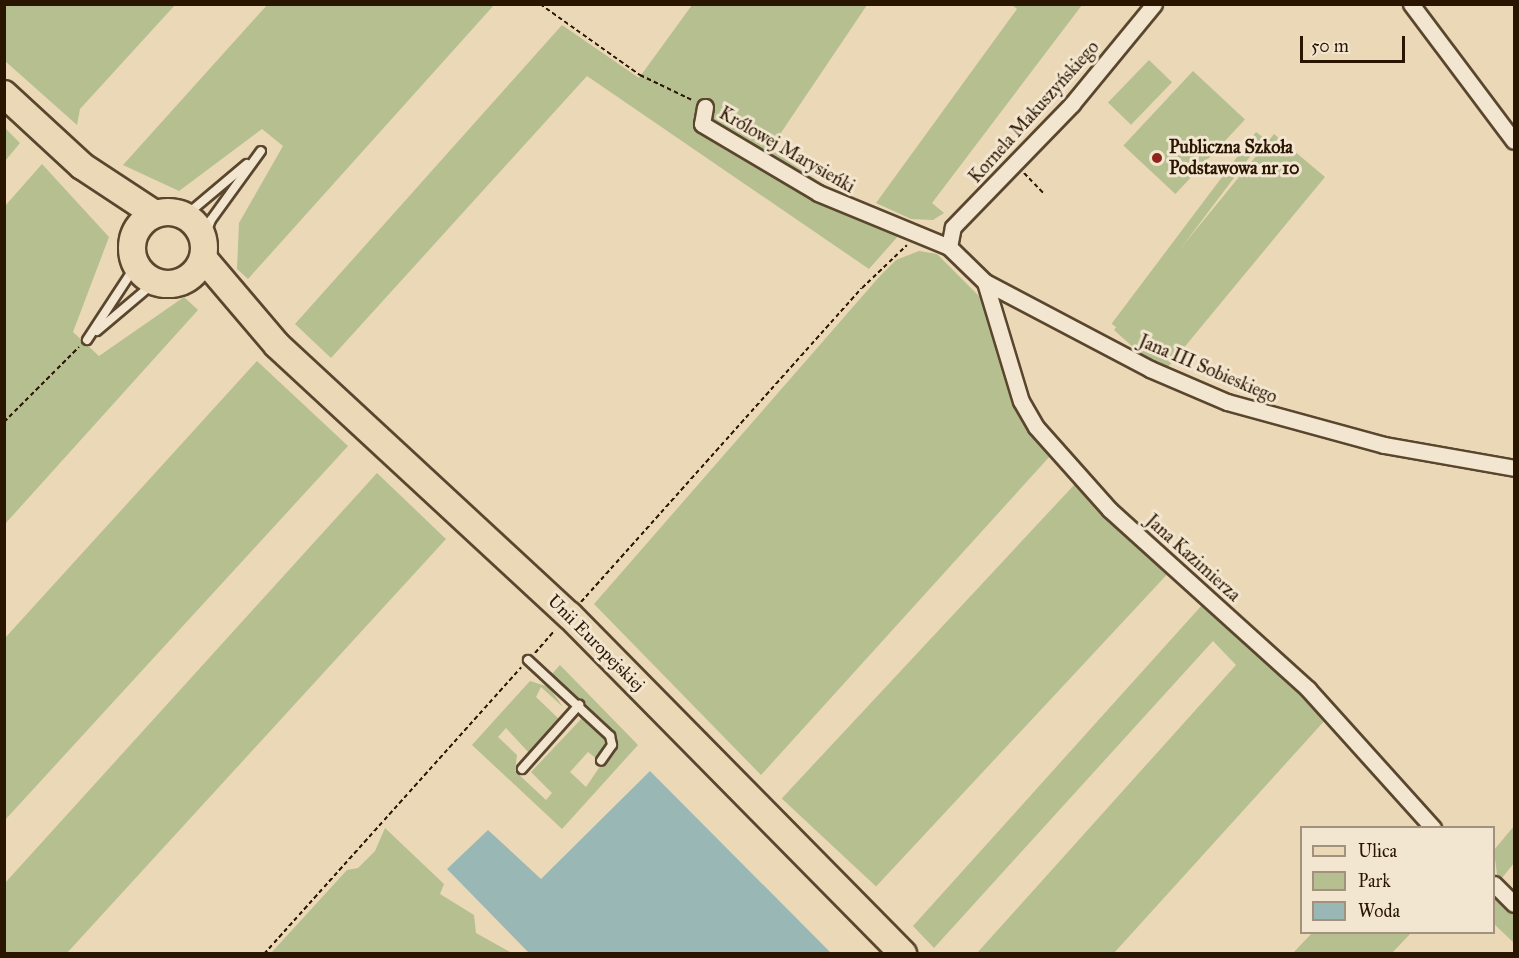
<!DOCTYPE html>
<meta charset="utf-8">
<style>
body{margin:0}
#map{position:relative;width:1519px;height:958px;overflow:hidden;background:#ebd8b7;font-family:"IM FELL Great Primer",serif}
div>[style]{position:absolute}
.green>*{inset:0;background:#b6bf8f;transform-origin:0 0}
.water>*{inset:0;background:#99b8b5}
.path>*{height:2px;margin-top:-1px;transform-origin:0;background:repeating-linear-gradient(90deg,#2a1500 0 4.5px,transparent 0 7.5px)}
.roads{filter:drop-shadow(2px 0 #5a462e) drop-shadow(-2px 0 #5a462e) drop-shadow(0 2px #5a462e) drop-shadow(0 -2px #5a462e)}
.lane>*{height:8px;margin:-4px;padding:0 4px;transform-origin:4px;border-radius:4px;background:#f2e6d0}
.street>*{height:15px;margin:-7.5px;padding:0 7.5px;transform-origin:7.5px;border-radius:7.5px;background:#f2e6d0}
.primary>*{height:26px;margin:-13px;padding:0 13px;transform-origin:13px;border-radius:13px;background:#ebd8b7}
.primary>.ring{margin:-13px;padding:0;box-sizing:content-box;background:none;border:26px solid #ebd8b7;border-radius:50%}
.dots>*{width:16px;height:16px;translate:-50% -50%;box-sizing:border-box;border:3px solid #f2e6d0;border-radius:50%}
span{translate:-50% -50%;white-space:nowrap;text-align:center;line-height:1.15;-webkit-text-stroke:6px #f2e6d0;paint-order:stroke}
.street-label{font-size:18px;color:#2a1500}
.poi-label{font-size:18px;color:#2a1500;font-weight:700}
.left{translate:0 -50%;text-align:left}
.frame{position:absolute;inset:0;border:6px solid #2a1500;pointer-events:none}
.legend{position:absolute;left:1300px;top:826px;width:195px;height:108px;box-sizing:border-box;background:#f2e6d0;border:2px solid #a2927d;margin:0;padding:8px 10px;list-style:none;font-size:18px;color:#2a1500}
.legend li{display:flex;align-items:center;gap:12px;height:30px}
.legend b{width:30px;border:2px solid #a2927d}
.scale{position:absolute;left:1300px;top:36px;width:105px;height:27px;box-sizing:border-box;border:3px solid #2a1500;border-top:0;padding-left:8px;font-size:18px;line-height:21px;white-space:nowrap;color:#2a1500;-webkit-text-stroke:4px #f2e6d0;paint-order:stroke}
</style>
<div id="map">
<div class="green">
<i style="clip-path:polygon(268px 4px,494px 5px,248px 279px,237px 269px,239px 223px,283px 146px,262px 129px,179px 191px,123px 165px)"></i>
<i style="clip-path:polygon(4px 5px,5px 4px,175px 5px,80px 109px,77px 125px,5px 61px)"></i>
<i style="clip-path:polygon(692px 5px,867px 5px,770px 149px,899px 235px,869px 269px,587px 76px,331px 358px,295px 324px,562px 25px,639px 78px)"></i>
<i style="clip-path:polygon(1012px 5px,1082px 5px,932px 203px,944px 213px,933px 220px,911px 219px,876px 203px,1017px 9px)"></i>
<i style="left:1149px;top:60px;width:32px;height:59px;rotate:44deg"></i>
<i style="left:1193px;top:71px;width:71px;height:102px;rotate:43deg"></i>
<i style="clip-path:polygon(5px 128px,20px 143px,5px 161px)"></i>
<i style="left:1256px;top:132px;width:10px;height:240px;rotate:37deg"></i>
<i style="clip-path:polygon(1274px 134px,1325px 177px,1168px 367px,1144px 357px,1114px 330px)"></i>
<i style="clip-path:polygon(42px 164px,109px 237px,73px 332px,99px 356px,184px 297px,198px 310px,5px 524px,5px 206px)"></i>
<i style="clip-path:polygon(919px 251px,937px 254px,990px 307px,1051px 455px,761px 775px,594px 604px,879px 277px,896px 260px)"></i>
<i style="clip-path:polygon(257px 361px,348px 446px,5px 820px,5px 638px)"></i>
<i style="clip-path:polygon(377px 473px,446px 539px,67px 953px,5px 953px,5px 883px)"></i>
<i style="left:1075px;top:484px;width:129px;height:430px;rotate:43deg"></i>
<i style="clip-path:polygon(1203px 604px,1327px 718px,1114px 953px,977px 953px,1236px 665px,1213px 641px,934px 948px,913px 926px)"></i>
<i style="clip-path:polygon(560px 665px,638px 745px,562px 829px,472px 745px,530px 681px,549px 687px,563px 707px,541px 687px,536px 697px,560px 720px,530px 754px,506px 728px,498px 737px,517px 755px,515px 771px,546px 800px,552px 793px,531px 772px,584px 716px,608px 740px,598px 760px,588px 752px,570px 772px,586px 787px,616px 743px,550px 676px)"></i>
<i style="clip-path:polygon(1514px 826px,1514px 863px,1498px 883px,1494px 850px)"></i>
<i style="clip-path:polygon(385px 828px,444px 884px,440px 894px,474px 915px,476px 933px,512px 953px,271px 953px,347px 870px,358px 868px,375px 851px)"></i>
<i style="clip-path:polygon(1494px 892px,1514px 912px,1514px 943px,1494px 924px)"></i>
<i style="clip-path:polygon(1312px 933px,1312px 932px,1411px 933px,1392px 953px,1293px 953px)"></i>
</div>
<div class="water">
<i style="clip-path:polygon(650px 771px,831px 953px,529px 953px,447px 869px,488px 830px,541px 879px)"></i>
</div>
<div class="path">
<i style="left:540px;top:4px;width:123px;rotate:35.4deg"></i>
<i style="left:640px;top:75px;width:58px;rotate:25.7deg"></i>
<i style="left:1024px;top:173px;width:29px;rotate:46deg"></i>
<i style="left:4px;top:422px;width:106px;rotate:-45deg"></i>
<i style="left:581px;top:602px;width:421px;rotate:-48.2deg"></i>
<i style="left:862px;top:288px;width:62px;rotate:-43.7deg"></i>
<i style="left:535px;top:653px;width:30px;rotate:-49deg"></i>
<i style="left:264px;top:954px;width:385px;rotate:-48.1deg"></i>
</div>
<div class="roads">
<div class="lane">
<i style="left:185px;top:216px;width:81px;rotate:-40deg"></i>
<i style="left:204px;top:239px;width:20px;rotate:-70deg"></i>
<i style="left:211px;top:220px;width:85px;rotate:-54.1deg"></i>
<i style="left:97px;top:331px;width:76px;rotate:-40.2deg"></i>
<i style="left:87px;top:340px;width:90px;rotate:-56.8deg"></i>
<i style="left:528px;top:660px;width:112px;rotate:42.8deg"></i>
<i style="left:610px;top:736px;width:9px;rotate:77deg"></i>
<i style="left:612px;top:745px;width:19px;rotate:125deg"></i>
<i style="left:522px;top:769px;width:86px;rotate:-48.3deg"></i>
</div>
<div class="street">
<i style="left:1411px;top:4px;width:171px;rotate:53.1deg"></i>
<i style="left:705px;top:107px;width:17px;rotate:100deg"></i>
<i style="left:702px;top:124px;width:135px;rotate:30.7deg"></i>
<i style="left:818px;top:193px;width:142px;rotate:22.4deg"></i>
<i style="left:949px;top:247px;width:50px;rotate:44.2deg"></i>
<i style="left:985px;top:282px;width:187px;rotate:27.8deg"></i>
<i style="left:1150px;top:369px;width:84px;rotate:23.2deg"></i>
<i style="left:1227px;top:402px;width:163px;rotate:15.3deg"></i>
<i style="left:1384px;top:445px;width:132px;rotate:10deg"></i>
<i style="left:949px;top:247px;width:20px;rotate:-79deg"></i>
<i style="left:953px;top:227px;width:171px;rotate:-45.9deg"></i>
<i style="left:1072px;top:104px;width:129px;rotate:-50.6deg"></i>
<i style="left:985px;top:282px;width:124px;rotate:73.2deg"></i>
<i style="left:1021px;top:401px;width:30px;rotate:60deg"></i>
<i style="left:1036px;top:427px;width:111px;rotate:48.3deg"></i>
<i style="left:1110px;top:510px;width:267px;rotate:42.1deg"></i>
<i style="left:1308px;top:689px;width:187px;rotate:48deg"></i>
<i style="left:1494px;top:884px;width:28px;rotate:45deg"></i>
</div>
<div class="primary">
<i style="left:4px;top:94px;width:106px;rotate:42.7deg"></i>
<i style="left:82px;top:166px;width:87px;rotate:33.3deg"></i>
<i class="ring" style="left:132px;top:212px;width:46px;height:46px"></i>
<i style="left:203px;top:258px;width:114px;rotate:49.6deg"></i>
<i style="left:277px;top:345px;width:398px;rotate:42.8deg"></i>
<i style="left:569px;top:615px;width:476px;rotate:45.4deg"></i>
</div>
</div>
<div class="dots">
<i style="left:1157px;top:158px;background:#8f2418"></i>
</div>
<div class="street-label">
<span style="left:1034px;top:112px;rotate:-48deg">Kornela Makuszyńskiego</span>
<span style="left:787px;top:150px;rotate:30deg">Królowej Marysieńki</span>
<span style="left:1208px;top:369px;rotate:23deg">Jana III Sobieskiego</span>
<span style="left:1193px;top:558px;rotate:42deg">Jana Kazimierza</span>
<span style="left:596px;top:643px;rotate:45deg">Unii Europejskiej</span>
</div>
<div class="poi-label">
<span class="left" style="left:1169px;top:158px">Publiczna Szkoła<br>Podstawowa nr 10</span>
</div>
<div class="frame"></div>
<ul class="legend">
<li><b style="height:8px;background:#ebd8b7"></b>Ulica</li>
<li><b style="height:16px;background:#b6bf8f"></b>Park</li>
<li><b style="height:16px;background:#99b8b5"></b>Woda</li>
</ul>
<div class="scale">50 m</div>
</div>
